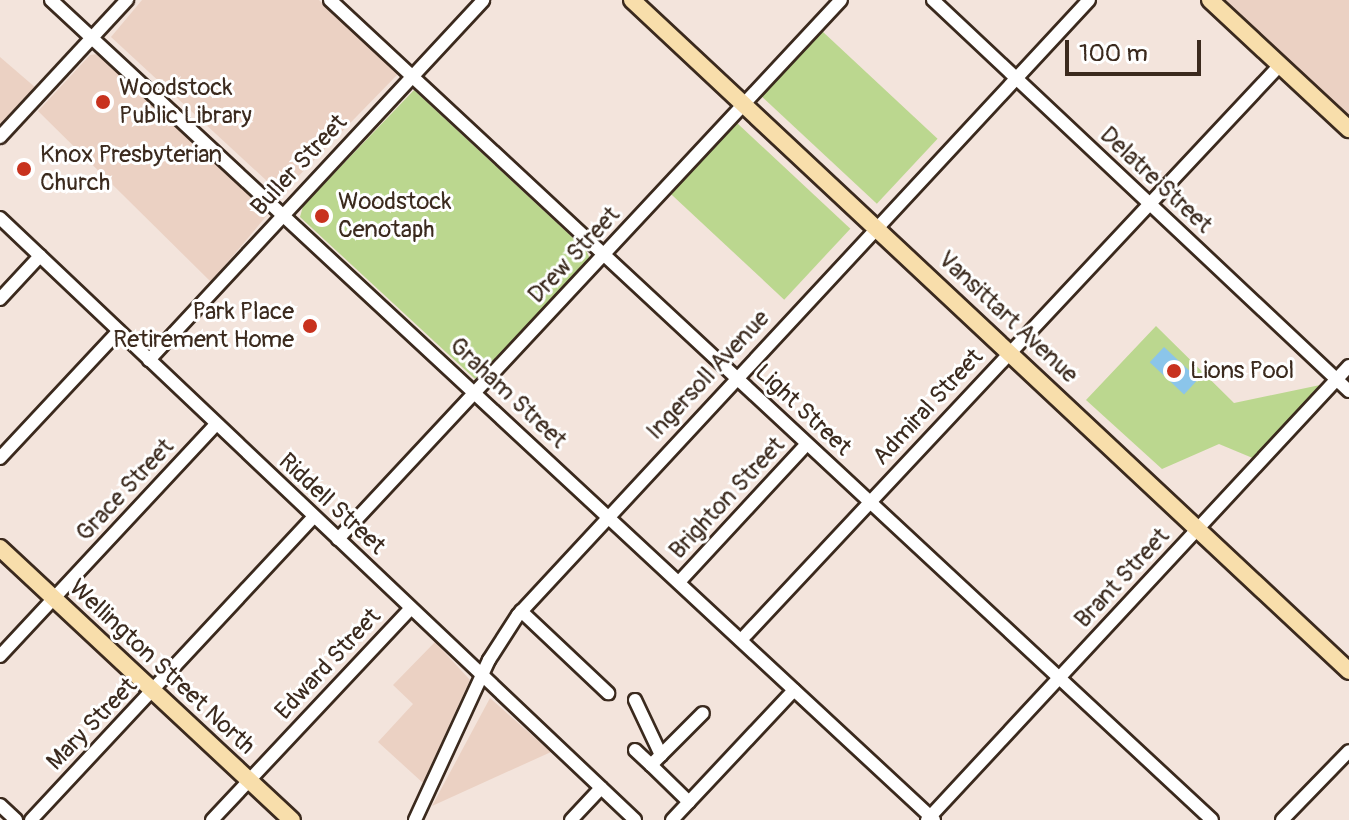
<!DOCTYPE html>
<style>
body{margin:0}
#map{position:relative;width:1349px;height:820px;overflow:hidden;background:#f3e4dc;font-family:Pangolin,sans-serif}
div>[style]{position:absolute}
.built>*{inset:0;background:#ebd1c3}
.green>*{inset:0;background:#bbd78f;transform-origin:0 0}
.water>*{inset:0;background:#8bc5ea;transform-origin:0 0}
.roads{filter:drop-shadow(2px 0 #3b2a1e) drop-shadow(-2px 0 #3b2a1e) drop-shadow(0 2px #3b2a1e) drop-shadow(0 -2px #3b2a1e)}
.minor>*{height:12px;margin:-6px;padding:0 6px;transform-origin:6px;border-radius:6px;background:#fff}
.major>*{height:16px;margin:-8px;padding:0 8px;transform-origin:8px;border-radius:8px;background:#f8deab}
.dots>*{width:22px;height:22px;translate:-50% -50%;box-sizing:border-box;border:4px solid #fff;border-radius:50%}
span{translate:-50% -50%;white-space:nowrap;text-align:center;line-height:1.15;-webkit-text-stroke:6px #fff;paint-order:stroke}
.poi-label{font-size:24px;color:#3b2a1e}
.left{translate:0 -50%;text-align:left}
.right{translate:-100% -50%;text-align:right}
.street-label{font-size:24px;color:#3b2a1e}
.scale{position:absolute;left:1065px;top:40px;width:136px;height:36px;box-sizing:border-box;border:4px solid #3b2a1e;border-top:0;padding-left:10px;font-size:24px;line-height:28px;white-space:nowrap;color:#3b2a1e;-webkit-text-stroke:6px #fff;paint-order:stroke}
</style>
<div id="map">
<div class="built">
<i style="clip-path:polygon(142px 0,319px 0,398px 74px,281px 194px,111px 37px)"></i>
<i style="clip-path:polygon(1220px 0,1349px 0,1349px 119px)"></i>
<i style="clip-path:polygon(97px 54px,269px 213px,211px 282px,38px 111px,90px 55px)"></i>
<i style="clip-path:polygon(0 57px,36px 88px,0 126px)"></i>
<i style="clip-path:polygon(435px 642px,470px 680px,423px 783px,378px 742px,413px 704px,393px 685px)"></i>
<i style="clip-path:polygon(490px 698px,551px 752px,432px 806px)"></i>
</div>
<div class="green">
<i style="left:822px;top:31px;width:158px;height:89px;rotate:43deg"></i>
<i style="clip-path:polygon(414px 90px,586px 250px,590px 259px,475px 379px,300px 217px,303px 206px)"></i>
<i style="left:737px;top:123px;width:155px;height:97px;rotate:43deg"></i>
<i style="clip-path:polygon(1156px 326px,1234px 403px,1325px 384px,1255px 459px,1219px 444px,1162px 469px,1086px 400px)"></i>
</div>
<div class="water">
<i style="left:1164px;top:347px;width:47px;height:21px;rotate:43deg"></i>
</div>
<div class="roads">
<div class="minor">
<i style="left:51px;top:0;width:1205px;rotate:42.88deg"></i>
<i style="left:330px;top:0;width:1204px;rotate:42.91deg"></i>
<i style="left:933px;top:0;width:571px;rotate:43.23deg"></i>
<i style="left:0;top:137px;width:187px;rotate:-47.2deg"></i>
<i style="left:0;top:218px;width:875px;rotate:43.47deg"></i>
<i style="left:0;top:299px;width:59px;rotate:-47.1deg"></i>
<i style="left:149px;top:360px;width:491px;rotate:-47.1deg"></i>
<i style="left:0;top:458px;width:174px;rotate:-46.9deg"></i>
<i style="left:338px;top:539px;width:737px;rotate:-46.98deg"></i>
<i style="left:679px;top:582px;width:188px;rotate:-47.2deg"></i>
<i style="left:521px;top:611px;width:120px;rotate:43.3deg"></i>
<i style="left:741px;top:640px;width:788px;rotate:-46.85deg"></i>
<i style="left:0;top:656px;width:317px;rotate:-47deg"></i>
<i style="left:635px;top:700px;width:61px;rotate:64.7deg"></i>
<i style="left:661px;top:755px;width:14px;rotate:135deg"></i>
<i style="left:651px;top:765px;width:53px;rotate:44.2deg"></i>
<i style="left:635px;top:750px;width:22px;rotate:43deg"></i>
<i style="left:661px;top:755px;width:59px;rotate:-45deg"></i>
<i style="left:0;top:805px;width:22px;rotate:43deg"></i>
<i style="left:31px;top:820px;width:415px;rotate:-47deg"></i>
<i style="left:212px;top:820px;width:289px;rotate:-46.8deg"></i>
<i style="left:415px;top:820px;width:176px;rotate:-65.2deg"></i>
<i style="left:489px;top:660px;width:54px;rotate:-57.2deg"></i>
<i style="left:518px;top:615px;width:839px;rotate:-47.12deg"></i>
<i style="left:571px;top:820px;width:44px;rotate:-46.8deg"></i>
<i style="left:672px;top:820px;width:178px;rotate:-46.8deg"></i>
<i style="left:927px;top:820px;width:620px;rotate:-47.09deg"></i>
<i style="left:1282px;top:820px;width:96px;rotate:-45.8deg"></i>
</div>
<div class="major">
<i style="left:632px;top:0;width:982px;rotate:43.1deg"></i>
<i style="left:1210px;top:0;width:190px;rotate:42.9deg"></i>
<i style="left:0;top:548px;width:399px;rotate:43deg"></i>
</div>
</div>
<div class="dots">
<i style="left:103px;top:102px;background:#c8321e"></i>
<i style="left:24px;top:169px;background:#c8321e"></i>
<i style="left:322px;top:216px;background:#c8321e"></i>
<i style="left:310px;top:326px;background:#c8321e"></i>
<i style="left:1174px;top:371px;background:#c8321e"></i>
</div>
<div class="poi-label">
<span class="left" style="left:119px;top:102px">Woodstock<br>Public Library</span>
<span class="left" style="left:40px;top:169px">Knox Presbyterian<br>Church</span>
<span class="left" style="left:338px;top:216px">Woodstock<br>Cenotaph</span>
<span class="right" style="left:294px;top:326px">Park Place<br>Retirement Home</span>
<span class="left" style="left:1190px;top:371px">Lions Pool</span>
</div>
<div class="street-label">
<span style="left:299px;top:165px;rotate:-47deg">Buller Street</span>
<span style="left:1156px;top:180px;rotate:43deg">Delatre Street</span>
<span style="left:574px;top:255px;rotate:-47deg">Drew Street</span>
<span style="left:1008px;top:317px;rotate:43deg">Vansittart Avenue</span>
<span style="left:708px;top:375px;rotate:-47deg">Ingersoll Avenue</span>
<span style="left:508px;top:393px;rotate:43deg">Graham Street</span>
<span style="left:928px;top:407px;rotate:-47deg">Admiral Street</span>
<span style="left:803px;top:410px;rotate:43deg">Light Street</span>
<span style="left:125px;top:490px;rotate:-47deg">Grace Street</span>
<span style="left:727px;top:498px;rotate:-47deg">Brighton Street</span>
<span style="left:332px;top:504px;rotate:43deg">Riddell Street</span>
<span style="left:1122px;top:578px;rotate:-47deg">Brant Street</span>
<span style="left:328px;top:664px;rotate:-47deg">Edward Street</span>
<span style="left:162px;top:667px;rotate:43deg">Wellington Street North</span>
<span style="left:92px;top:724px;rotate:-46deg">Mary Street</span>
</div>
<div class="scale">100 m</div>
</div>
